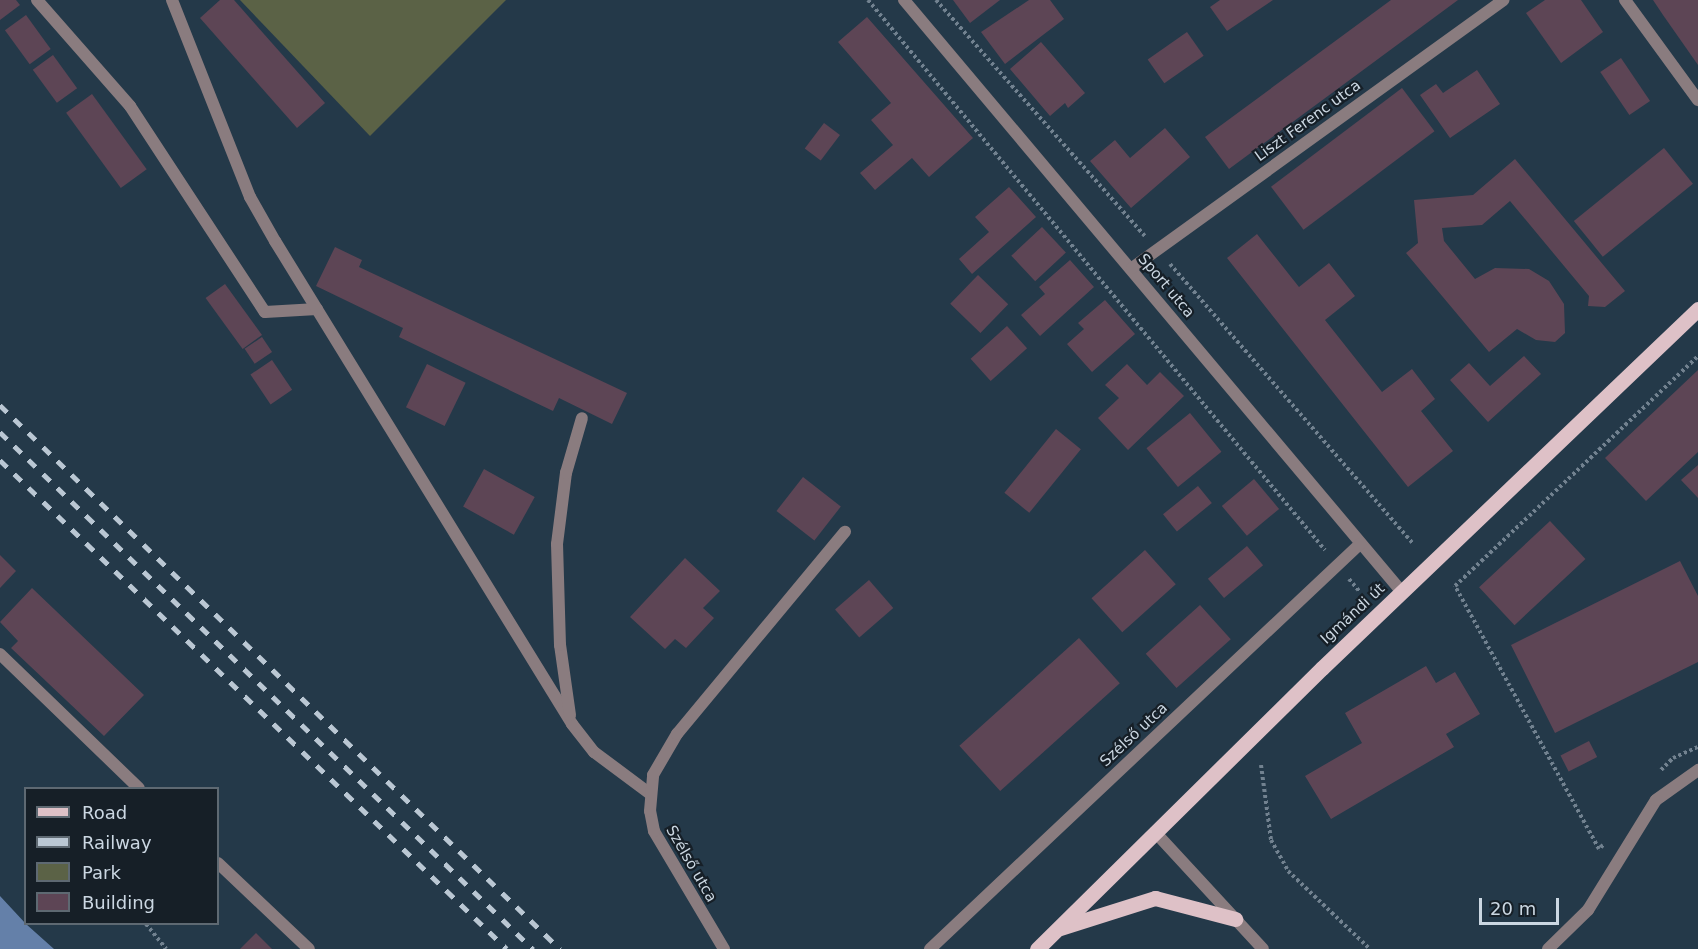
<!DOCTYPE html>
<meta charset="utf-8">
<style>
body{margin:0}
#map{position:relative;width:1698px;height:949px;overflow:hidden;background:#243949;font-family:"DejaVu Sans",sans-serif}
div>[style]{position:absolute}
.green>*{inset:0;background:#5b6246}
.water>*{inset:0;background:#6480a9}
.building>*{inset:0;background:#5d4555;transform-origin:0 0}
.path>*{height:4px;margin-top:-2px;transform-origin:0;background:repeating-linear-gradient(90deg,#728290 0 3px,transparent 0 6px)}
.service>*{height:12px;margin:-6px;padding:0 6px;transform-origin:6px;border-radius:6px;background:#8a7c7f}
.minor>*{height:12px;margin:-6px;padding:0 6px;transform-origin:6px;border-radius:6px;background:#8a7c7f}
.primary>*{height:15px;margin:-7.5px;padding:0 7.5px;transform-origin:7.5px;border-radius:7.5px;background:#dec1c7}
.rail>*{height:4.5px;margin-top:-2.25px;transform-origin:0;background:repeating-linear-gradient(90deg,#bac7d3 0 10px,transparent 0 20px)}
span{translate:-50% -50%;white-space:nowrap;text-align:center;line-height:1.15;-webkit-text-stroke:4.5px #161f27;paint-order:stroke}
.street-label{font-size:15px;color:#cbd7e2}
.legend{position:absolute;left:24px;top:787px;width:195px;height:138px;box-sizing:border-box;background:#161f27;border:2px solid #5e6972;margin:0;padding:8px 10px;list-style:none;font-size:18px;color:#cbd7e2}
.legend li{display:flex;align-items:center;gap:12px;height:30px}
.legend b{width:30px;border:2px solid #5e6972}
.scale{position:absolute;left:1479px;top:898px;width:80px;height:27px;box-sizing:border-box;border:3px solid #cbd7e2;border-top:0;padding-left:8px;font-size:18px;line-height:21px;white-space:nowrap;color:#cbd7e2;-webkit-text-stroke:4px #161f27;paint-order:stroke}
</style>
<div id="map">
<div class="green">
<i style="clip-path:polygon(240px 0,506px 0,370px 136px)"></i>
</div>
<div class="water">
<i style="clip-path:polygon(0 896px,26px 924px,54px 949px,0 949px)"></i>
</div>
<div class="building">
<i style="clip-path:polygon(0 0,16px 0,20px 5px,0 20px)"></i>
<i style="clip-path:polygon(220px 0,234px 0,325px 103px,297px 128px,200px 18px)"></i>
<i style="clip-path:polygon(953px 0,1000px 0,970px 23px)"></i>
<i style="clip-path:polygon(1029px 0,1050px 0,1064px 19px,1005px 64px,981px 32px)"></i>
<i style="clip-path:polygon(1220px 0,1273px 0,1227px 31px,1210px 7px)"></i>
<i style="clip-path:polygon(1391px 0,1458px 0,1229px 169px,1205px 137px)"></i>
<i style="clip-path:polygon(1545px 0,1581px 0,1603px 32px,1561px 63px,1526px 13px)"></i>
<i style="clip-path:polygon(1653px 0,1698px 0,1698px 65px,1663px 15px)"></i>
<i style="left:26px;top:15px;width:42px;height:26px;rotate:54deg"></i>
<i style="clip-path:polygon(867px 17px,973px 138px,929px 177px,912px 158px,875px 190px,860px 173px,893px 145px,871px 120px,891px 103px,838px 42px)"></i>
<i style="left:1187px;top:32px;width:29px;height:48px;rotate:55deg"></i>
<i style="clip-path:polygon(1041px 42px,1085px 93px,1068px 108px,1065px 103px,1050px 116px,1010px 69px)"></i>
<i style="left:53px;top:55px;width:41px;height:25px;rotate:54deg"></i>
<i style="left:1621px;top:58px;width:52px;height:25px;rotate:56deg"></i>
<i style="clip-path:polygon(1477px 70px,1500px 104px,1450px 138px,1420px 95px,1436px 84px,1443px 93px)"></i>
<i style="left:1402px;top:88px;width:54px;height:164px;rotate:53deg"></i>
<i style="left:92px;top:94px;width:93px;height:32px;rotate:54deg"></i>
<i style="left:824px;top:123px;width:20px;height:32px;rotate:37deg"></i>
<i style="clip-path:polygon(1165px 128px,1190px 157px,1131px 208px,1090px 161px,1115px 140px,1130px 158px)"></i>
<i style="left:1664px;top:148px;width:46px;height:116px;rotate:51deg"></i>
<i style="clip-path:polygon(1515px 159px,1625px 291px,1605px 307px,1588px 306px,1589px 296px,1510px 201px,1482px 225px,1442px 228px,1444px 241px,1475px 279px,1495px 268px,1529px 269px,1549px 281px,1564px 304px,1565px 333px,1555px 342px,1536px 340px,1517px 329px,1489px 352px,1406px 253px,1418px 243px,1414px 200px,1473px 195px)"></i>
<i style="clip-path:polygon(1009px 187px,1036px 217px,972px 274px,959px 259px,989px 232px,975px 217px)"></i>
<i style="left:1042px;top:227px;width:35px;height:42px;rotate:47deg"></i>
<i style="clip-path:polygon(1257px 234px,1299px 287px,1329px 263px,1355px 296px,1325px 320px,1382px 392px,1412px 369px,1435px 399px,1421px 411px,1453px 451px,1408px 487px,1227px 258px)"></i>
<i style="clip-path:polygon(335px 247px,362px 260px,359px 267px,627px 393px,612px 424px,559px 398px,553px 411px,399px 337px,403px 328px,316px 286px)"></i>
<i style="clip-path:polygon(1070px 260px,1094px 287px,1040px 336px,1021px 315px,1045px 294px,1039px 287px)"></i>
<i style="left:978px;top:275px;width:42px;height:40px;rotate:44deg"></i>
<i style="left:225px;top:284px;width:63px;height:24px;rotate:54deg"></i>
<i style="clip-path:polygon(1105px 300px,1135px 334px,1092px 372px,1067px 344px,1084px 329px,1078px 323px)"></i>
<i style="left:1007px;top:326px;width:30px;height:49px;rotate:48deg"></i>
<i style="left:262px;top:337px;width:18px;height:21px;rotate:56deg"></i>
<i style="clip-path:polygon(1524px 356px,1541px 374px,1488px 422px,1450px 380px,1469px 363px,1490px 386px)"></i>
<i style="left:272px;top:360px;width:36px;height:26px;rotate:56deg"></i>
<i style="left:427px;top:364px;width:43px;height:48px;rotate:26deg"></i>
<i style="clip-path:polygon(1127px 364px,1147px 385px,1160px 372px,1184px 396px,1128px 450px,1098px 418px,1119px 398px,1105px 385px)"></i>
<i style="clip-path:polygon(1698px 370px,1698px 452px,1646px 501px,1605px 458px)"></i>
<i style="left:1190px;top:413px;width:50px;height:56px;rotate:51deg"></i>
<i style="left:1056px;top:429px;width:32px;height:82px;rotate:39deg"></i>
<i style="clip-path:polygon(1698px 465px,1698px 498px,1681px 480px)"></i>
<i style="left:484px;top:469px;width:58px;height:43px;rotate:29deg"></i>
<i style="left:803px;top:477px;width:48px;height:43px;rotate:38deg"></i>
<i style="left:1254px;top:479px;width:39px;height:42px;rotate:50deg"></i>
<i style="left:1198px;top:486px;width:22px;height:45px;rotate:51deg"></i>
<i style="left:1550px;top:521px;width:52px;height:97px;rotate:47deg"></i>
<i style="left:1247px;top:546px;width:25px;height:51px;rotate:50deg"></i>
<i style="left:1145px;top:550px;width:46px;height:72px;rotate:48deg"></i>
<i style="clip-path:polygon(0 555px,16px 571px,0 588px)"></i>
<i style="clip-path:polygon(685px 558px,720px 591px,703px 608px,714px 618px,686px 648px,675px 639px,665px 649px,630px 617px)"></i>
<i style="clip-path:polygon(1680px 561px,1698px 596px,1698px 662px,1555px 733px,1511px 645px)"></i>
<i style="left:869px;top:580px;width:37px;height:45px;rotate:49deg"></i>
<i style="clip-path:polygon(32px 588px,144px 695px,104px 736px,11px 648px,18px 641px,0 622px)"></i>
<i style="left:1200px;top:605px;width:46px;height:73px;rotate:48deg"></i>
<i style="left:1079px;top:638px;width:61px;height:161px;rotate:48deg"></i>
<i style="clip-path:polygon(1426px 666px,1436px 683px,1455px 672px,1480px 714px,1446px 734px,1454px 747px,1331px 819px,1305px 776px,1362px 743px,1345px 713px)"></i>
<i style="left:1589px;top:741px;width:18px;height:32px;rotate:63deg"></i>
<i style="clip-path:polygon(256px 933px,272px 949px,240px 949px)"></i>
</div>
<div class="path">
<i style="left:868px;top:0;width:715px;rotate:50.28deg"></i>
<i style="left:936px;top:0;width:315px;rotate:48.5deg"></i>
<i style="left:1170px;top:264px;width:371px;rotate:49deg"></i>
<i style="left:1349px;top:579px;width:17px;rotate:50deg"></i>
<i style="left:1261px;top:765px;width:76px;rotate:82.4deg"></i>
<i style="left:1271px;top:840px;width:35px;rotate:61deg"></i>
<i style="left:1288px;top:871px;width:113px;rotate:43.6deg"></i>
<i style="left:1661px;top:770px;width:17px;rotate:-45deg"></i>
<i style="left:1673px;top:758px;width:27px;rotate:-24deg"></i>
<i style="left:1603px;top:845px;width:6px;rotate:135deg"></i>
<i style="left:1599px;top:849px;width:300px;rotate:-118.7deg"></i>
<i style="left:1455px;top:586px;width:335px;rotate:-43.4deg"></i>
<i style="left:146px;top:924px;width:32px;rotate:51deg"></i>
</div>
<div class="service">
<i style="left:37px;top:0;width:141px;rotate:48.7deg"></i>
<i style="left:130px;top:106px;width:246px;rotate:56.8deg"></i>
<i style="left:265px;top:312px;width:52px;rotate:-3.3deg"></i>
<i style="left:172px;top:0;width:212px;rotate:68.4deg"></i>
<i style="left:250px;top:197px;width:51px;rotate:60.4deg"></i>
<i style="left:275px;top:241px;width:567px;rotate:58.41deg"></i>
<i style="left:572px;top:724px;width:36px;rotate:52deg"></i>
<i style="left:594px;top:752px;width:69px;rotate:36.7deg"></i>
<i style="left:570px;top:715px;width:71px;rotate:-98.1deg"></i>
<i style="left:560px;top:645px;width:101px;rotate:-91.7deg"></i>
<i style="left:557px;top:544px;width:72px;rotate:-82.8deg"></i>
<i style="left:566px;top:473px;width:57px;rotate:-73.8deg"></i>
<i style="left:1155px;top:832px;width:159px;rotate:47.3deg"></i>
</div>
<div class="minor">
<i style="left:904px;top:0;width:774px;rotate:49.93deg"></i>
<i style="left:1625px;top:0;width:124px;rotate:53.9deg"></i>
<i style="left:1132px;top:268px;width:458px;rotate:-35.8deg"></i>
<i style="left:0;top:654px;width:193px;rotate:44deg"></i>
<i style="left:218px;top:863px;width:125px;rotate:43.4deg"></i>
<i style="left:724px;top:949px;width:137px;rotate:-120.7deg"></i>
<i style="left:654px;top:831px;width:20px;rotate:-101deg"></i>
<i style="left:650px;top:811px;width:36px;rotate:-85deg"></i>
<i style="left:653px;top:775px;width:48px;rotate:-59.7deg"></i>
<i style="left:677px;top:734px;width:263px;rotate:-50.3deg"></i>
<i style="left:930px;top:949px;width:591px;rotate:-43.29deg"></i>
<i style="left:1548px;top:949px;width:56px;rotate:-44.3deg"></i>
<i style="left:1588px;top:910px;width:129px;rotate:-58.3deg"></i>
<i style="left:1656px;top:800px;width:52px;rotate:-35.5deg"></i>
</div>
<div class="primary">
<i style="left:1060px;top:928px;width:100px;rotate:-17.5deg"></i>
<i style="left:1155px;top:898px;width:83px;rotate:14.7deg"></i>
<i style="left:1037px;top:949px;width:400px;rotate:-44.6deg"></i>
<i style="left:1322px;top:668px;width:520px;rotate:-43.68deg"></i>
</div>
<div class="rail">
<i style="left:0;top:405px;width:781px;rotate:44.17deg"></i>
<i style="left:0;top:432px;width:743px;rotate:44.13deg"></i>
<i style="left:0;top:460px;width:704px;rotate:43.96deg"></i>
</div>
<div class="street-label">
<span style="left:1308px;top:121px;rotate:-36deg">Liszt Ferenc utca</span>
<span style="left:1166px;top:286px;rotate:50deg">Sport utca</span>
<span style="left:1353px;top:614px;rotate:-43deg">Igmándi út</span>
<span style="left:1134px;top:735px;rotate:-43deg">Szélső utca</span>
<span style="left:691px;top:864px;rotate:60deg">Szélső utca</span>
</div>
<ul class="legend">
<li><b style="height:8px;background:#dec1c7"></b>Road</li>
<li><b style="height:8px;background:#bac7d3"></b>Railway</li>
<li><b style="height:16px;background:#5b6246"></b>Park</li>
<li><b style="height:16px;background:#5d4555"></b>Building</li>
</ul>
<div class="scale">20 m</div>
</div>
